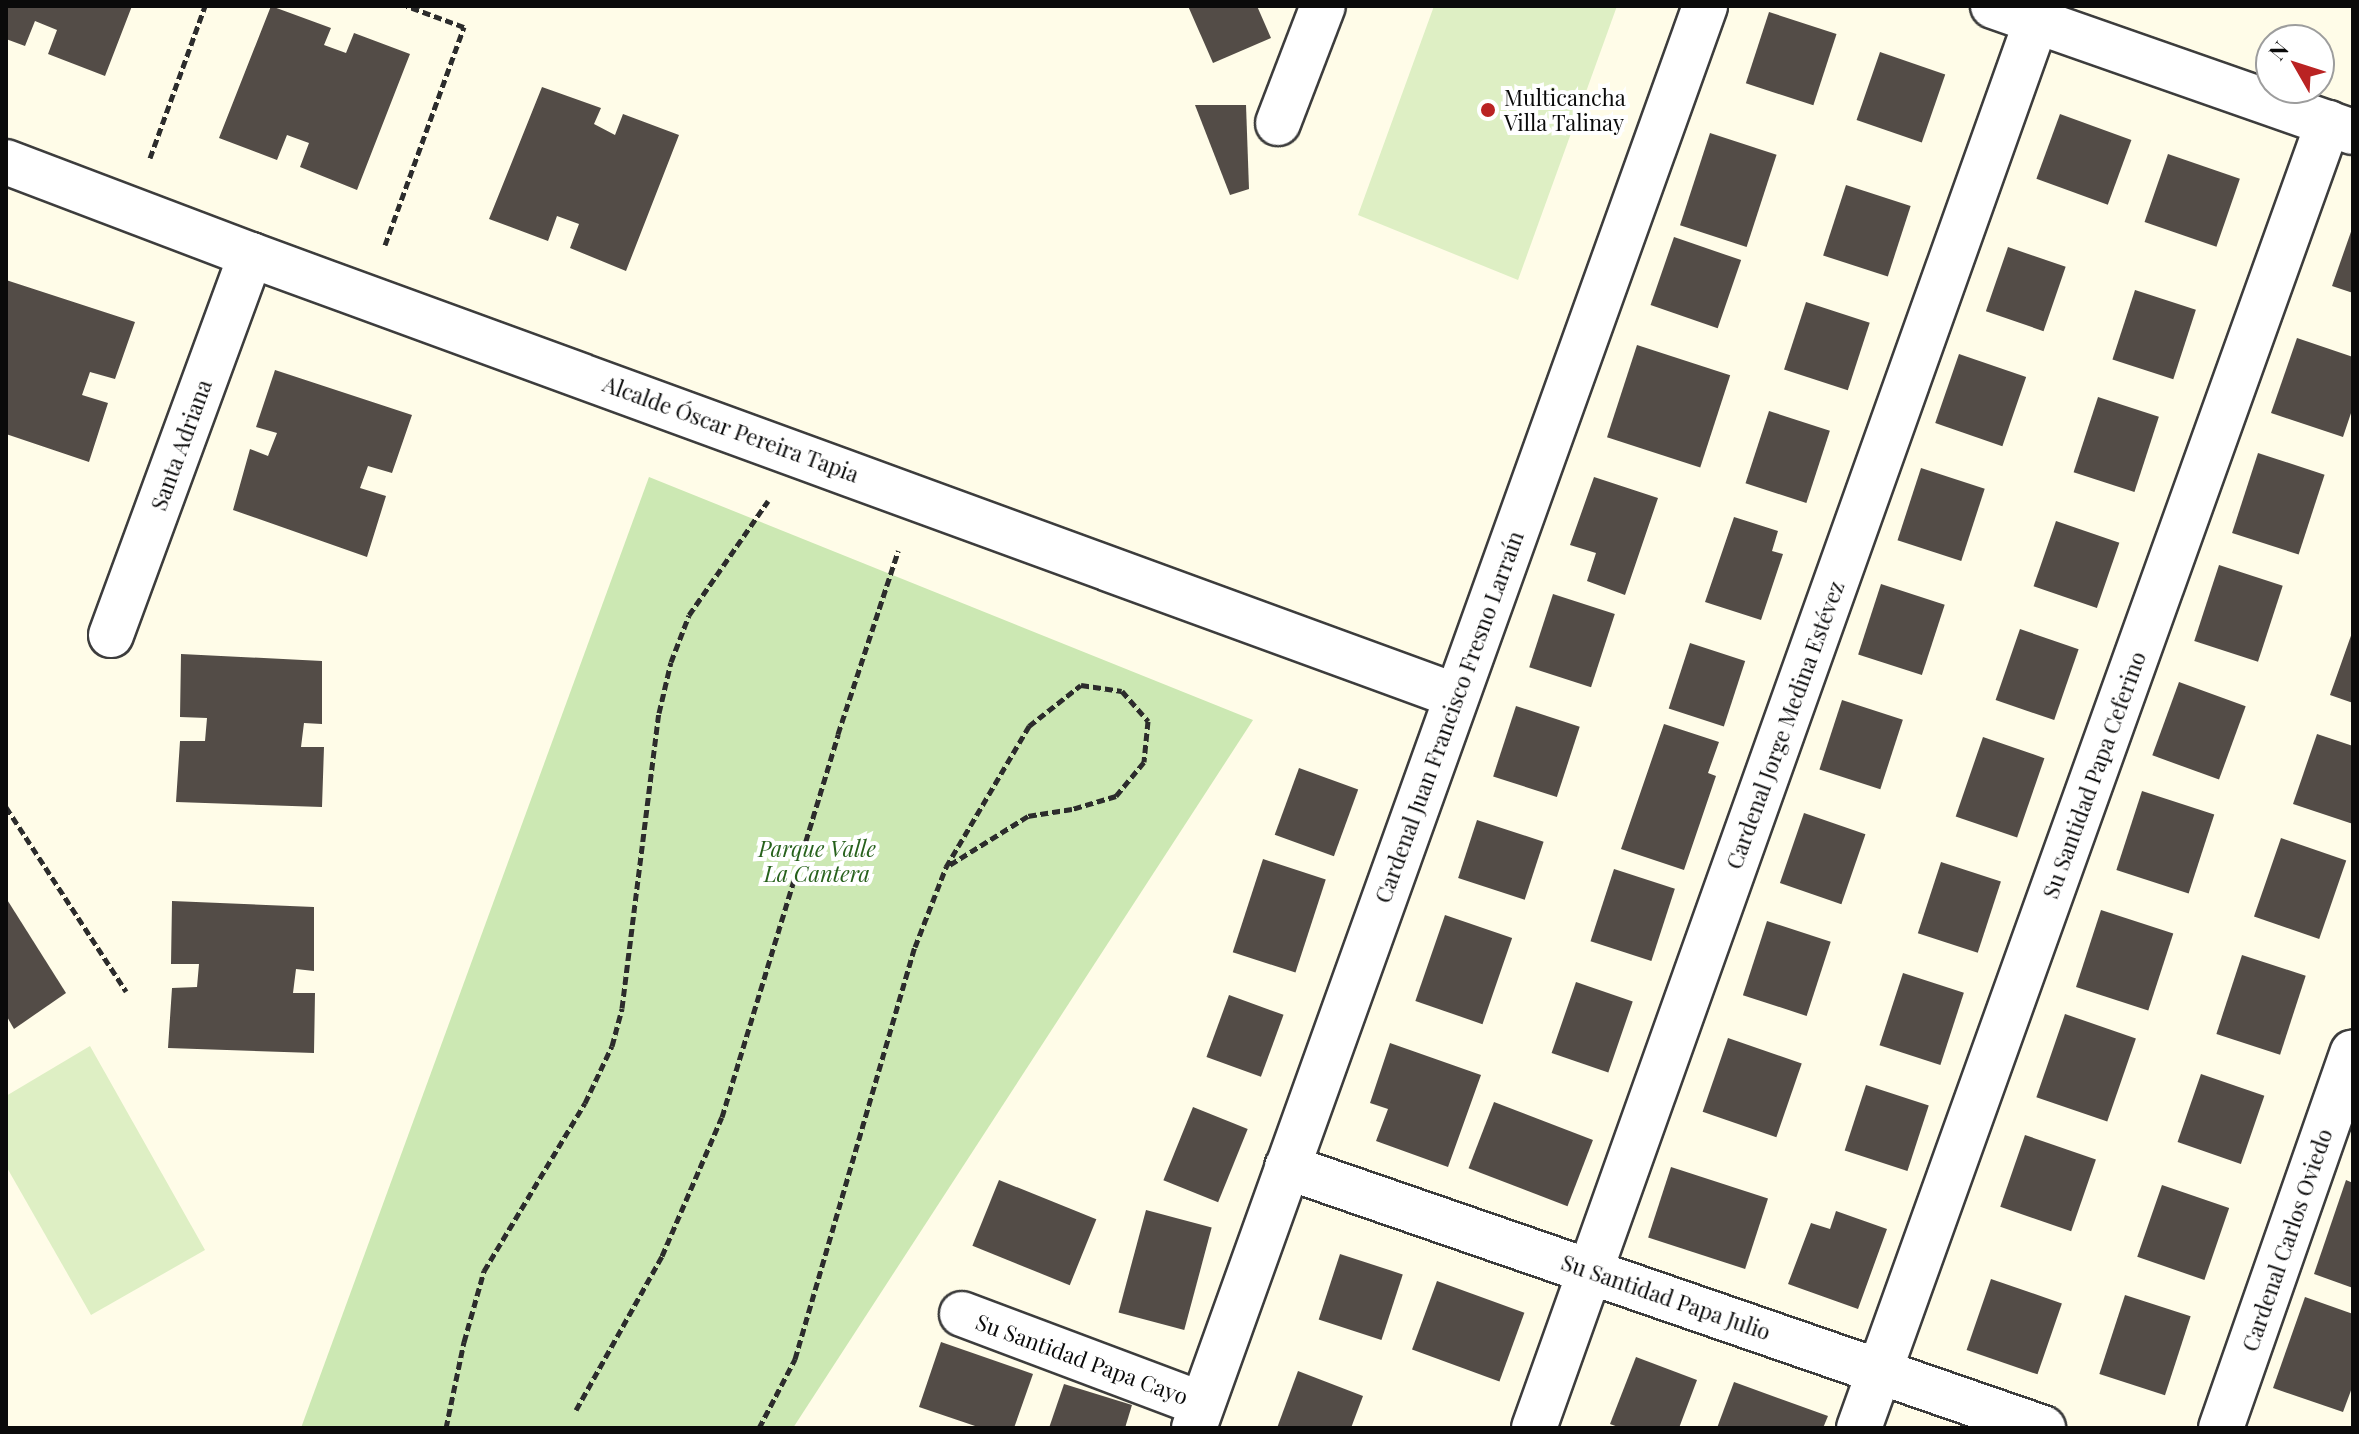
<!DOCTYPE html>
<meta charset="utf-8">
<style>
body{margin:0}
#map{position:relative;width:2359px;height:1434px;overflow:hidden;background:#fffce8;font-family:"Playfair Display",serif}
div>[style]{position:absolute}
.green>*{inset:0;background:#cce8b3}
.pitch>*{inset:0;background:#deefc4}
.building>*{inset:0;background:#534c47;transform-origin:0 0}
.path>*{height:5px;margin-top:-2.5px;transform-origin:0;background:repeating-linear-gradient(90deg,#2c2c2c 0 8px,transparent 0 12px)}
.roads{filter:drop-shadow(2px 0 #3d3d3d) drop-shadow(-2px 0 #3d3d3d) drop-shadow(0 2px #3d3d3d) drop-shadow(0 -2px #3d3d3d)}
.minor>*{height:44px;margin:-22px;padding:0 22px;transform-origin:22px;border-radius:22px;background:#fff}
.dots>*{width:22px;height:22px;translate:-50% -50%;box-sizing:border-box;border:4px solid #fff;border-radius:50%}
span{translate:-50% -50%;white-space:nowrap;text-align:center;line-height:1.15;-webkit-text-stroke:8px #fff;paint-order:stroke}
.poi-label{font-size:22px;color:#0a0a0a}
.left{translate:0 -50%;text-align:left}
.street-label{font-size:22px;color:#0a0a0a}
.park-label{font-size:22px;color:#27611c;font-style:italic}
.frame{position:absolute;inset:0;border:8px solid #0a0a0a;pointer-events:none}
.north{position:absolute;left:2255px;top:24px;width:80px;height:80px;box-sizing:border-box;background:#fff;border:2px solid #9d9d9d;border-radius:50%;rotate:309deg;font-size:22px;font-weight:700;line-height:32px;text-align:center;color:#0a0a0a}
.north::after{content:'';display:block;margin:auto;width:28px;height:36px;background:#ba2323;clip-path:polygon(50% 0,100% 100%,50% 72%,0 100%)}
</style>
<div id="map">
<div class="green">
<i style="clip-path:polygon(649px 477px,1253px 720px,793px 1428px,301px 1428px)"></i>
</div>
<div class="pitch">
<i style="clip-path:polygon(1434px 6px,1617px 6px,1518px 280px,1358px 215px)"></i>
<i style="clip-path:polygon(90px 1046px,205px 1250px,91px 1315px,6px 1166px,6px 1096px)"></i>
</div>
<div class="building">
<i style="clip-path:polygon(6px 6px,132px 6px,105px 76px,48px 54px,57px 30px,35px 21px,25px 46px,6px 39px)"></i>
<i style="clip-path:polygon(271px 6px,331px 28px,324px 45px,346px 53px,354px 33px,410px 54px,357px 190px,300px 167px,309px 143px,287px 135px,277px 160px,219px 138px)"></i>
<i style="clip-path:polygon(1188px 6px,1257px 6px,1271px 38px,1213px 63px)"></i>
<i style="left:1769px;top:12px;width:71px;height:75px;rotate:18deg"></i>
<i style="left:1880px;top:52px;width:69px;height:72px;rotate:19deg"></i>
<i style="clip-path:polygon(542px 87px,601px 108px,594px 124px,615px 135px,623px 114px,679px 135px,626px 271px,570px 248px,579px 224px,557px 216px,548px 241px,489px 219px)"></i>
<i style="clip-path:polygon(1195px 105px,1246px 105px,1249px 189px,1230px 195px)"></i>
<i style="left:2060px;top:114px;width:76px;height:69px;rotate:20deg"></i>
<i style="left:1710px;top:133px;width:70px;height:97px;rotate:18deg"></i>
<i style="left:2168px;top:154px;width:76px;height:72px;rotate:19deg"></i>
<i style="left:1846px;top:185px;width:68px;height:74px;rotate:18deg"></i>
<i style="clip-path:polygon(2353px 226px,2353px 293px,2332px 286px)"></i>
<i style="left:1674px;top:237px;width:71px;height:72px;rotate:19deg"></i>
<i style="left:2008px;top:247px;width:61px;height:68px;rotate:19deg"></i>
<i style="clip-path:polygon(6px 280px,135px 322px,115px 379px,90px 372px,82px 395px,108px 403px,89px 462px,6px 434px)"></i>
<i style="left:2135px;top:290px;width:64px;height:73px;rotate:18deg"></i>
<i style="left:1806px;top:302px;width:67px;height:71px;rotate:18deg"></i>
<i style="clip-path:polygon(2297px 338px,2353px 357px,2353px 407px,2343px 437px,2271px 413px)"></i>
<i style="left:1637px;top:345px;width:98px;height:97px;rotate:18deg"></i>
<i style="left:1959px;top:354px;width:71px;height:73px;rotate:19deg"></i>
<i style="clip-path:polygon(275px 370px,412px 415px,392px 473px,368px 466px,360px 488px,386px 496px,367px 557px,233px 510px,250px 449px,268px 456px,277px 433px,256px 427px)"></i>
<i style="left:2098px;top:397px;width:64px;height:79px;rotate:18deg"></i>
<i style="left:1769px;top:411px;width:64px;height:76px;rotate:18deg"></i>
<i style="left:2258px;top:453px;width:70px;height:84px;rotate:18deg"></i>
<i style="left:1921px;top:468px;width:67px;height:76px;rotate:18deg"></i>
<i style="clip-path:polygon(1594px 477px,1658px 498px,1625px 595px,1587px 581px,1596px 553px,1570px 545px)"></i>
<i style="clip-path:polygon(1734px 517px,1778px 531px,1772px 551px,1783px 554px,1761px 620px,1705px 602px)"></i>
<i style="left:2056px;top:521px;width:67px;height:69px;rotate:19deg"></i>
<i style="left:2219px;top:565px;width:67px;height:80px;rotate:18deg"></i>
<i style="left:1881px;top:584px;width:67px;height:74px;rotate:18deg"></i>
<i style="left:1553px;top:594px;width:65px;height:77px;rotate:18deg"></i>
<i style="left:2020px;top:629px;width:62px;height:75px;rotate:19deg"></i>
<i style="clip-path:polygon(2353px 630px,2353px 703px,2330px 695px)"></i>
<i style="left:1690px;top:643px;width:58px;height:69px;rotate:18deg"></i>
<i style="clip-path:polygon(181px 654px,322px 661px,322px 724px,304px 723px,301px 747px,324px 747px,322px 807px,176px 802px,180px 741px,205px 741px,207px 718px,180px 717px)"></i>
<i style="left:2179px;top:682px;width:71px;height:78px;rotate:20deg"></i>
<i style="left:1842px;top:700px;width:64px;height:73px;rotate:18deg"></i>
<i style="left:1516px;top:706px;width:67px;height:74px;rotate:18deg"></i>
<i style="clip-path:polygon(1664px 724px,1719px 742px,1708px 773px,1716px 776px,1684px 870px,1621px 849px)"></i>
<i style="clip-path:polygon(2317px 734px,2353px 746px,2353px 824px,2293px 804px)"></i>
<i style="left:1983px;top:737px;width:65px;height:84px;rotate:19deg"></i>
<i style="left:1299px;top:768px;width:63px;height:71px;rotate:20deg"></i>
<i style="left:2142px;top:791px;width:76px;height:83px;rotate:18deg"></i>
<i style="left:1804px;top:813px;width:65px;height:74px;rotate:19deg"></i>
<i style="left:1477px;top:820px;width:70px;height:61px;rotate:18deg"></i>
<i style="left:2281px;top:838px;width:69px;height:83px;rotate:19deg"></i>
<i style="left:1263px;top:859px;width:66px;height:98px;rotate:18deg"></i>
<i style="left:1941px;top:862px;width:63px;height:75px;rotate:18deg"></i>
<i style="left:1614px;top:869px;width:64px;height:76px;rotate:18deg"></i>
<i style="clip-path:polygon(6px 898px,66px 993px,14px 1029px,6px 1015px)"></i>
<i style="clip-path:polygon(172px 901px,314px 907px,314px 971px,296px 969px,293px 993px,315px 993px,314px 1053px,168px 1048px,172px 988px,197px 987px,199px 964px,171px 964px)"></i>
<i style="left:2101px;top:910px;width:76px;height:81px;rotate:18deg"></i>
<i style="left:1445px;top:915px;width:71px;height:91px;rotate:19deg"></i>
<i style="left:1767px;top:921px;width:67px;height:78px;rotate:18deg"></i>
<i style="left:2242px;top:955px;width:67px;height:83px;rotate:18deg"></i>
<i style="left:1903px;top:973px;width:64px;height:76px;rotate:18deg"></i>
<i style="left:1576px;top:982px;width:60px;height:75px;rotate:19deg"></i>
<i style="left:1229px;top:995px;width:58px;height:66px;rotate:20deg"></i>
<i style="left:2065px;top:1014px;width:75px;height:88px;rotate:19deg"></i>
<i style="left:1728px;top:1038px;width:78px;height:78px;rotate:19deg"></i>
<i style="clip-path:polygon(1390px 1043px,1481px 1075px,1448px 1167px,1376px 1141px,1388px 1109px,1370px 1103px)"></i>
<i style="left:2201px;top:1074px;width:67px;height:72px;rotate:19deg"></i>
<i style="left:1866px;top:1085px;width:66px;height:69px;rotate:18deg"></i>
<i style="left:1494px;top:1102px;width:106px;height:71px;rotate:21deg"></i>
<i style="left:1193px;top:1107px;width:59px;height:79px;rotate:22deg"></i>
<i style="left:2025px;top:1135px;width:75px;height:76px;rotate:19deg"></i>
<i style="left:1671px;top:1167px;width:102px;height:74px;rotate:18deg"></i>
<i style="left:999px;top:1180px;width:105px;height:71px;rotate:22deg"></i>
<i style="clip-path:polygon(2346px 1180px,2353px 1183px,2353px 1288px,2314px 1274px)"></i>
<i style="left:2162px;top:1185px;width:71px;height:76px;rotate:19deg"></i>
<i style="left:1146px;top:1210px;width:68px;height:106px;rotate:15deg"></i>
<i style="clip-path:polygon(1836px 1211px,1887px 1229px,1858px 1309px,1788px 1284px,1811px 1223px,1830px 1229px)"></i>
<i style="left:1340px;top:1254px;width:66px;height:69px;rotate:18deg"></i>
<i style="left:1991px;top:1279px;width:75px;height:75px;rotate:19deg"></i>
<i style="left:1437px;top:1281px;width:93px;height:73px;rotate:20deg"></i>
<i style="left:2125px;top:1295px;width:69px;height:83px;rotate:18deg"></i>
<i style="clip-path:polygon(2305px 1297px,2353px 1314px,2353px 1385px,2343px 1412px,2273px 1388px)"></i>
<i style="clip-path:polygon(941px 1342px,1033px 1374px,1014px 1428px,981px 1428px,919px 1407px)"></i>
<i style="clip-path:polygon(1636px 1357px,1697px 1380px,1679px 1428px,1621px 1428px,1610px 1424px)"></i>
<i style="clip-path:polygon(1298px 1371px,1363px 1396px,1351px 1428px,1277px 1428px)"></i>
<i style="clip-path:polygon(1734px 1382px,1828px 1416px,1823px 1428px,1717px 1428px)"></i>
<i style="clip-path:polygon(1064px 1384px,1132px 1405px,1125px 1428px,1049px 1428px)"></i>
</div>
<div class="path">
<i style="left:150px;top:158px;width:162px;rotate:-70.1deg"></i>
<i style="left:385px;top:245px;width:232px;rotate:-70.1deg"></i>
<i style="left:464px;top:27px;width:61px;rotate:-159.8deg"></i>
<i style="left:6px;top:807px;width:220px;rotate:56.9deg"></i>
<i style="left:576px;top:1410px;width:176px;rotate:-60.8deg"></i>
<i style="left:662px;top:1256px;width:151px;rotate:-66.7deg"></i>
<i style="left:722px;top:1117px;width:400px;rotate:-73.1deg"></i>
<i style="left:838px;top:734px;width:193px;rotate:-71.8deg"></i>
<i style="left:446px;top:1428px;width:88px;rotate:-78.2deg"></i>
<i style="left:464px;top:1342px;width:74px;rotate:-74.3deg"></i>
<i style="left:484px;top:1271px;width:196px;rotate:-59deg"></i>
<i style="left:585px;top:1103px;width:63px;rotate:-64.7deg"></i>
<i style="left:612px;top:1046px;width:39px;rotate:-75deg"></i>
<i style="left:622px;top:1008px;width:297px;rotate:-82.9deg"></i>
<i style="left:659px;top:713px;width:52px;rotate:-76.8deg"></i>
<i style="left:671px;top:662px;width:50px;rotate:-69deg"></i>
<i style="left:689px;top:615px;width:139px;rotate:-55.3deg"></i>
<i style="left:759px;top:1428px;width:78px;rotate:-62.4deg"></i>
<i style="left:795px;top:1359px;width:429px;rotate:-73.8deg"></i>
<i style="left:915px;top:947px;width:86px;rotate:-68.8deg"></i>
<i style="left:946px;top:867px;width:164px;rotate:-59.5deg"></i>
<i style="left:1029px;top:726px;width:66px;rotate:-38.3deg"></i>
<i style="left:1081px;top:685px;width:41px;rotate:8.3deg"></i>
<i style="left:1122px;top:691px;width:40px;rotate:49deg"></i>
<i style="left:1148px;top:721px;width:41px;rotate:95.6deg"></i>
<i style="left:1144px;top:762px;width:44px;rotate:129.5deg"></i>
<i style="left:1116px;top:796px;width:46px;rotate:163.5deg"></i>
<i style="left:1072px;top:809px;width:45px;rotate:171deg"></i>
<i style="left:1028px;top:816px;width:97px;rotate:148.1deg"></i>
</div>
<div class="roads">
<div class="minor">
<i style="left:1993px;top:6px;width:381px;rotate:19.3deg"></i>
<i style="left:1278px;top:123px;width:125px;rotate:-69deg"></i>
<i style="left:6px;top:162px;width:262px;rotate:20.8deg"></i>
<i style="left:251px;top:255px;width:1283px;rotate:20.1deg"></i>
<i style="left:111px;top:635px;width:405px;rotate:-69.8deg"></i>
<i style="left:1287px;top:1167px;width:800px;rotate:19.05deg"></i>
<i style="left:962px;top:1314px;width:256px;rotate:20.6deg"></i>
<i style="left:1194px;top:1428px;width:1511px;rotate:-70.23deg"></i>
<i style="left:1534px;top:1428px;width:1493px;rotate:-70.35deg"></i>
<i style="left:1859px;top:1428px;width:1387px;rotate:-70.23deg"></i>
<i style="left:2221px;top:1428px;width:398px;rotate:-70.7deg"></i>
</div>
</div>
<div class="dots">
<i style="left:1488px;top:110px;background:#ba2323"></i>
</div>
<div class="poi-label">
<span class="left" style="left:1504px;top:110px">Multicancha<br>Villa Talinay</span>
</div>
<div class="street-label">
<span style="left:731px;top:429px;rotate:20deg">Alcalde Óscar Pereira Tapia</span>
<span style="left:181px;top:445px;rotate:-70deg">Santa Adriana</span>
<span style="left:1449px;top:717px;rotate:-70deg">Cardenal Juan Francisco Fresno Larraín</span>
<span style="left:1785px;top:725px;rotate:-70deg">Cardenal Jorge Medina Estévez</span>
<span style="left:2094px;top:775px;rotate:-70deg">Su Santidad Papa Ceferino</span>
<span style="left:2287px;top:1240px;rotate:-71deg">Cardenal Carlos Oviedo</span>
<span style="left:1666px;top:1297px;rotate:19deg">Su Santidad Papa Julio</span>
<span style="left:1082px;top:1359px;rotate:20deg">Su Santidad Papa Cayo</span>
</div>
<div class="park-label">
<span style="left:817px;top:861px">Parque Valle<br>La Cantera</span>
</div>
<div class="frame"></div>
<div class="north">N</div>
</div>
